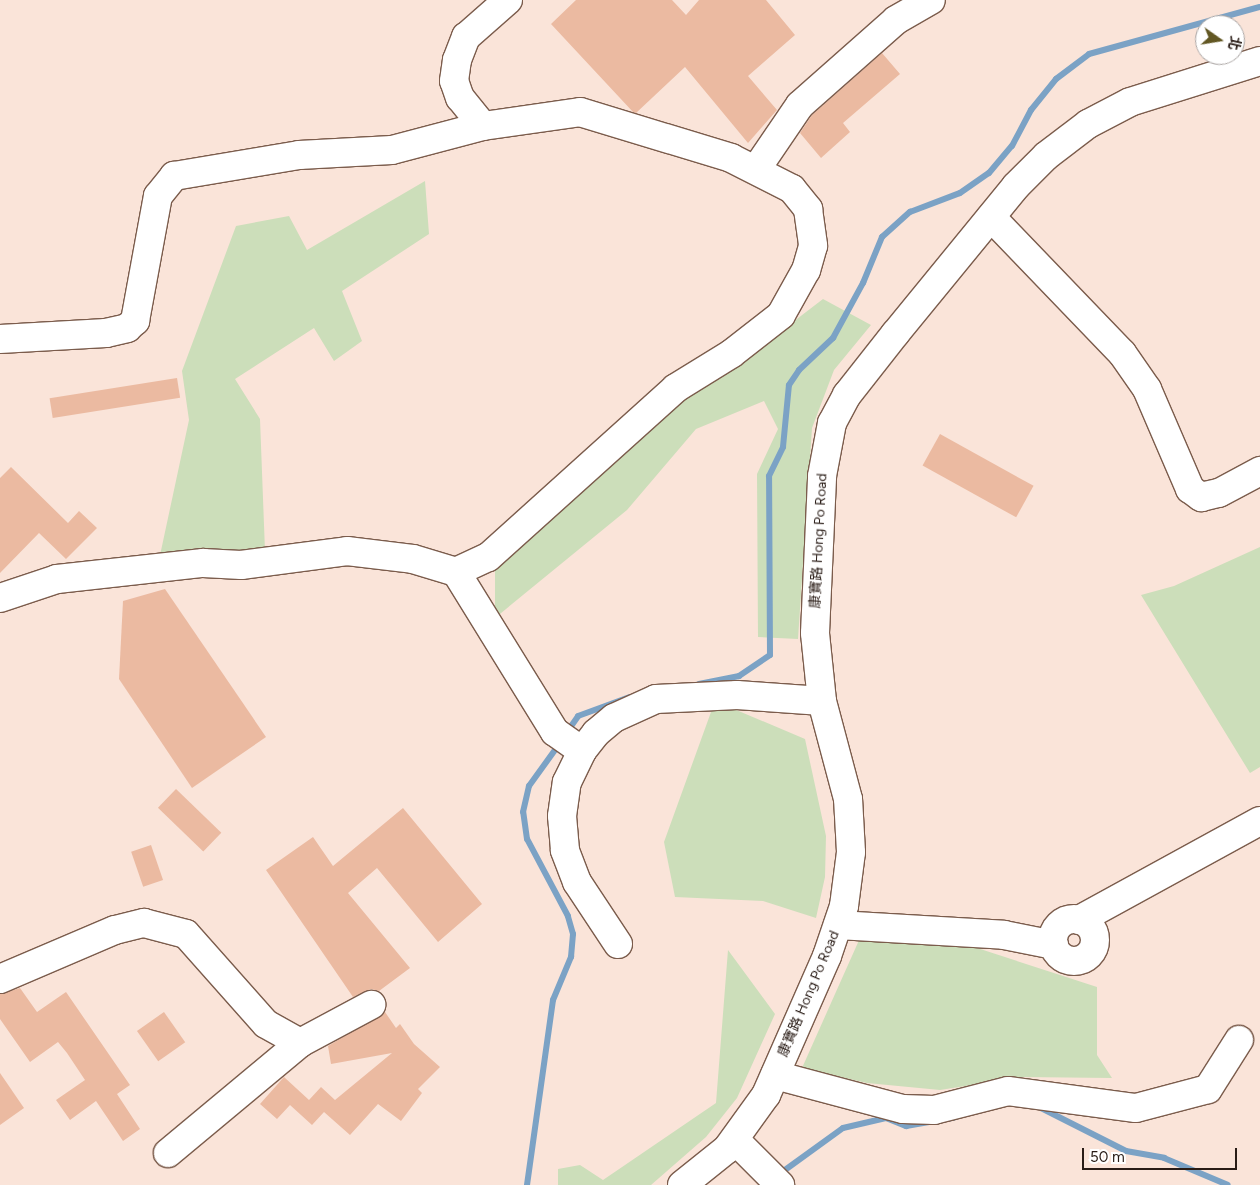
<!DOCTYPE html>
<meta charset="utf-8">
<style>
body{margin:0}
#map{position:relative;width:1260px;height:1185px;overflow:hidden;background:#fae4d9;font-family:Figtree,"Noto Sans TC",sans-serif}
div>[style]{position:absolute}
.green>*{inset:0;background:#ccdeba}
.stream>*{height:6px;margin:-3px;padding:0 3px;transform-origin:3px;border-radius:3px;background:#7ba2c5}
.building>*{inset:0;background:#ebbaa1;transform-origin:0 0}
.roads{filter:drop-shadow(1px 0 #7b5c4c) drop-shadow(-1px 0 #7b5c4c) drop-shadow(0 1px #7b5c4c) drop-shadow(0 -1px #7b5c4c)}
.minor>*{height:28px;margin:-14px;padding:0 14px;transform-origin:14px;border-radius:14px;background:#fff}
.minor>.ring{margin:-14px;padding:0;box-sizing:content-box;background:none;border:28px solid #fff;border-radius:50%}
span{translate:-50% -50%;white-space:nowrap;text-align:center;line-height:1.15;-webkit-text-stroke:5px #fff;paint-order:stroke}
.street-label{font-size:14px;color:#291c16}
.north{position:absolute;left:1195px;top:15px;width:50px;height:50px;box-sizing:border-box;background:#fff;border:1px solid #a9a4a2;border-radius:50%;rotate:103deg;font-size:14px;font-weight:700;line-height:20px;text-align:center;color:#291c16}
.north::after{content:'';display:block;margin:auto;width:18px;height:22px;background:#625723;clip-path:polygon(50% 0,100% 100%,50% 72%,0 100%)}
.scale{position:absolute;left:1082px;top:1148px;width:155px;height:22px;box-sizing:border-box;border:2px solid #291c16;border-top:0;padding-left:6px;font-size:15px;line-height:18px;white-space:nowrap;color:#291c16;-webkit-text-stroke:4px #fff;paint-order:stroke}
</style>
<div id="map">
<div class="green">
<i style="clip-path:polygon(425px 181px,429px 234px,342px 291px,362px 341px,334px 361px,314px 328px,235px 379px,260px 419px,265px 551px,159px 560px,189px 420px,182px 371px,236px 226px,289px 216px,307px 250px)"></i>
<i style="clip-path:polygon(823px 299px,871px 325px,834px 370px,812px 428px,798px 639px,758px 637px,757px 474px,778px 429px,764px 401px,696px 429px,627px 510px,495px 618px,495px 568px,683px 398px,738px 364px)"></i>
<i style="clip-path:polygon(1260px 547px,1260px 767px,1250px 773px,1141px 595px,1174px 586px)"></i>
<i style="clip-path:polygon(715px 701px,805px 739px,826px 836px,825px 877px,816px 918px,763px 901px,675px 897px,664px 842px)"></i>
<i style="clip-path:polygon(860px 938px,971px 946px,1097px 987px,1097px 1055px,1112px 1078px,1022px 1077px,940px 1090px,867px 1083px,802px 1068px)"></i>
<i style="clip-path:polygon(728px 950px,775px 1014px,737px 1098px,706px 1137px,651px 1185px,558px 1185px,558px 1169px,580px 1165px,603px 1180px,716px 1103px)"></i>
</div>
<div class="stream">
<i style="left:699px;top:684px;width:41px;rotate:-11.3deg"></i>
<i style="left:739px;top:676px;width:37px;rotate:-34deg"></i>
<i style="left:770px;top:655px;width:179px;rotate:-90.3deg"></i>
<i style="left:769px;top:476px;width:32px;rotate:-64deg"></i>
<i style="left:783px;top:447px;width:62px;rotate:-84.5deg"></i>
<i style="left:789px;top:385px;width:18px;rotate:-56deg"></i>
<i style="left:799px;top:370px;width:47px;rotate:-43.3deg"></i>
<i style="left:833px;top:338px;width:63px;rotate:-61.4deg"></i>
<i style="left:863px;top:283px;width:50px;rotate:-67.6deg"></i>
<i style="left:882px;top:237px;width:38px;rotate:-42deg"></i>
<i style="left:910px;top:212px;width:53px;rotate:-20.8deg"></i>
<i style="left:960px;top:193px;width:35px;rotate:-35deg"></i>
<i style="left:989px;top:173px;width:35px;rotate:-50deg"></i>
<i style="left:1012px;top:146px;width:41px;rotate:-62.2deg"></i>
<i style="left:1031px;top:110px;width:40px;rotate:-51deg"></i>
<i style="left:1056px;top:79px;width:41px;rotate:-37.1deg"></i>
<i style="left:1089px;top:54px;width:177px;rotate:-15.4deg"></i>
<i style="left:567px;top:732px;width:19px;rotate:-55deg"></i>
<i style="left:578px;top:716px;width:55px;rotate:-20.1deg"></i>
<i style="left:1039px;top:1107px;width:97px;rotate:26.8deg"></i>
<i style="left:1126px;top:1151px;width:39px;rotate:10deg"></i>
<i style="left:1164px;top:1158px;width:69px;rotate:22.9deg"></i>
<i style="left:778px;top:1175px;width:80px;rotate:-35.9deg"></i>
<i style="left:843px;top:1128px;width:44px;rotate:-13.1deg"></i>
<i style="left:886px;top:1118px;width:22px;rotate:22deg"></i>
<i style="left:906px;top:1126px;width:48px;rotate:-9.7deg"></i>
<i style="left:527px;top:1185px;width:187px;rotate:-82deg"></i>
<i style="left:553px;top:1000px;width:47px;rotate:-67.3deg"></i>
<i style="left:571px;top:957px;width:23px;rotate:-85deg"></i>
<i style="left:573px;top:934px;width:19px;rotate:-106deg"></i>
<i style="left:568px;top:916px;width:87px;rotate:-118deg"></i>
<i style="left:527px;top:839px;width:27px;rotate:-98deg"></i>
<i style="left:523px;top:812px;width:27px;rotate:-77deg"></i>
<i style="left:529px;top:786px;width:53px;rotate:-54.2deg"></i>
</div>
<div class="building">
<i style="clip-path:polygon(576px 0,672px 0,686px 15px,699px 0,766px 0,795px 35px,748px 76px,777px 110px,748px 143px,685px 67px,636px 113px,633px 112px,551px 24px)"></i>
<i style="clip-path:polygon(882px 53px,900px 74px,843px 123px,850px 132px,821px 158px,800px 133px,812px 115px)"></i>
<i style="left:177px;top:378px;width:20px;height:129px;rotate:81deg"></i>
<i style="left:940px;top:434px;width:107px;height:36px;rotate:29deg"></i>
<i style="clip-path:polygon(11px 467px,68px 523px,79px 511px,97px 528px,66px 559px,39px 533px,0 573px,0 478px)"></i>
<i style="clip-path:polygon(165px 589px,266px 737px,192px 788px,119px 679px,123px 601px)"></i>
<i style="left:176px;top:789px;width:63px;height:26px;rotate:44deg"></i>
<i style="clip-path:polygon(403px 808px,482px 904px,438px 942px,377px 868px,348px 893px,410px 968px,379px 991px,371px 989px,353px 997px,266px 870px,313px 837px,333px 866px)"></i>
<i style="left:151px;top:845px;width:37px;height:21px;rotate:71deg"></i>
<i style="clip-path:polygon(20px 988px,37px 1012px,66px 992px,130px 1085px,117px 1094px,140px 1129px,123px 1141px,96px 1101px,70px 1120px,56px 1100px,85px 1080px,67px 1053px,58px 1042px,30px 1062px,0 1019px,0 994px)"></i>
<i style="left:164px;top:1012px;width:37px;height:33px;rotate:55deg"></i>
<i style="clip-path:polygon(385px 1012px,396px 1028px,400px 1024px,414px 1044px,440px 1067px,418px 1089px,422px 1093px,401px 1121px,378px 1104px,350px 1135px,324px 1112px,312px 1125px,290px 1105px,277px 1119px,260px 1104px,284px 1077px,309px 1100px,321px 1087px,335px 1100px,392px 1053px,331px 1064px,328px 1046px)"></i>
<i style="clip-path:polygon(0 1073px,24px 1108px,0 1125px)"></i>
</div>
<div class="roads">
<div class="minor">
<i style="left:483px;top:126px;width:36px;rotate:-129deg"></i>
<i style="left:460px;top:98px;width:18px;rotate:-109deg"></i>
<i style="left:454px;top:81px;width:21px;rotate:-82deg"></i>
<i style="left:457px;top:60px;width:25px;rotate:-69deg"></i>
<i style="left:466px;top:37px;width:56px;rotate:-41.4deg"></i>
<i style="left:757px;top:168px;width:76px;rotate:-55.7deg"></i>
<i style="left:800px;top:105px;width:128px;rotate:-41.5deg"></i>
<i style="left:896px;top:20px;width:40px;rotate:-29.7deg"></i>
<i style="left:991px;top:217px;width:189px;rotate:46.1deg"></i>
<i style="left:1122px;top:353px;width:44px;rotate:55.2deg"></i>
<i style="left:1147px;top:389px;width:109px;rotate:66.7deg"></i>
<i style="left:1190px;top:489px;width:14px;rotate:36deg"></i>
<i style="left:1201px;top:497px;width:18px;rotate:-13deg"></i>
<i style="left:1219px;top:493px;width:47px;rotate:-28.2deg"></i>
<i style="left:0;top:339px;width:106px;rotate:-3.2deg"></i>
<i style="left:106px;top:333px;width:22px;rotate:-13deg"></i>
<i style="left:127px;top:328px;width:11px;rotate:-41deg"></i>
<i style="left:135px;top:321px;width:127px;rotate:-79.6deg"></i>
<i style="left:158px;top:196px;width:26px;rotate:-51deg"></i>
<i style="left:174px;top:176px;width:127px;rotate:-9.5deg"></i>
<i style="left:299px;top:155px;width:93px;rotate:-3.1deg"></i>
<i style="left:392px;top:150px;width:94px;rotate:-14.8deg"></i>
<i style="left:483px;top:126px;width:98px;rotate:-8.2deg"></i>
<i style="left:580px;top:112px;width:158px;rotate:16.9deg"></i>
<i style="left:731px;top:158px;width:68px;rotate:26.9deg"></i>
<i style="left:792px;top:189px;width:26px;rotate:51deg"></i>
<i style="left:808px;top:209px;width:37px;rotate:82deg"></i>
<i style="left:813px;top:246px;width:25px;rotate:106deg"></i>
<i style="left:806px;top:270px;width:51px;rotate:119.1deg"></i>
<i style="left:781px;top:315px;width:63px;rotate:142deg"></i>
<i style="left:731px;top:354px;width:65px;rotate:148.3deg"></i>
<i style="left:676px;top:388px;width:253px;rotate:138deg"></i>
<i style="left:488px;top:557px;width:35px;rotate:155deg"></i>
<i style="left:0;top:598px;width:60px;rotate:-18.4deg"></i>
<i style="left:57px;top:579px;width:147px;rotate:-6.3deg"></i>
<i style="left:203px;top:563px;width:38px;rotate:3deg"></i>
<i style="left:241px;top:565px;width:107px;rotate:-7.5deg"></i>
<i style="left:347px;top:551px;width:66px;rotate:6.9deg"></i>
<i style="left:413px;top:559px;width:45px;rotate:16.8deg"></i>
<i style="left:456px;top:572px;width:188px;rotate:58.3deg"></i>
<i style="left:555px;top:732px;width:33px;rotate:35deg"></i>
<i class="ring" style="left:1053px;top:919px;width:14px;height:14px"></i>
<i style="left:1079px;top:920px;width:206px;rotate:-28.7deg"></i>
<i style="left:838px;top:925px;width:166px;rotate:3.4deg"></i>
<i style="left:1004px;top:935px;width:51px;rotate:11.3deg"></i>
<i style="left:618px;top:944px;width:74px;rotate:-123.5deg"></i>
<i style="left:577px;top:882px;width:34px;rotate:-111deg"></i>
<i style="left:565px;top:850px;width:34px;rotate:-95deg"></i>
<i style="left:562px;top:816px;width:34px;rotate:-82deg"></i>
<i style="left:567px;top:782px;width:34px;rotate:-64deg"></i>
<i style="left:582px;top:751px;width:23px;rotate:-52deg"></i>
<i style="left:596px;top:733px;width:23px;rotate:-40deg"></i>
<i style="left:614px;top:718px;width:46px;rotate:-24.3deg"></i>
<i style="left:656px;top:699px;width:81px;rotate:-2.8deg"></i>
<i style="left:737px;top:695px;width:85px;rotate:4deg"></i>
<i style="left:0;top:979px;width:125px;rotate:-23.1deg"></i>
<i style="left:115px;top:930px;width:30px;rotate:-14deg"></i>
<i style="left:144px;top:923px;width:43px;rotate:14.7deg"></i>
<i style="left:186px;top:934px;width:120px;rotate:48.4deg"></i>
<i style="left:266px;top:1024px;width:39px;rotate:29deg"></i>
<i style="left:300px;top:1043px;width:81px;rotate:-28.2deg"></i>
<i style="left:775px;top:1075px;width:132px;rotate:14.9deg"></i>
<i style="left:903px;top:1109px;width:31px;rotate:2deg"></i>
<i style="left:934px;top:1110px;width:76px;rotate:-14.4deg"></i>
<i style="left:1008px;top:1091px;width:129px;rotate:7.6deg"></i>
<i style="left:1136px;top:1108px;width:74px;rotate:-14.8deg"></i>
<i style="left:1208px;top:1089px;width:58px;rotate:-57.7deg"></i>
<i style="left:735px;top:1140px;width:64px;rotate:45deg"></i>
<i style="left:168px;top:1153px;width:172px;rotate:-39.8deg"></i>
<i style="left:682px;top:1185px;width:58px;rotate:-38.7deg"></i>
<i style="left:727px;top:1149px;width:67px;rotate:-54.2deg"></i>
<i style="left:766px;top:1095px;width:152px;rotate:-66.3deg"></i>
<i style="left:827px;top:956px;width:53px;rotate:-71.2deg"></i>
<i style="left:844px;top:906px;width:54px;rotate:-82.6deg"></i>
<i style="left:851px;top:852px;width:53px;rotate:-93.2deg"></i>
<i style="left:848px;top:799px;width:101px;rotate:-104.9deg"></i>
<i style="left:822px;top:701px;width:68px;rotate:-95.9deg"></i>
<i style="left:815px;top:633px;width:157px;rotate:-87.4deg"></i>
<i style="left:822px;top:476px;width:54px;rotate:-79.3deg"></i>
<i style="left:832px;top:423px;width:32px;rotate:-62deg"></i>
<i style="left:847px;top:395px;width:78px;rotate:-51.8deg"></i>
<i style="left:895px;top:334px;width:191px;rotate:-50.7deg"></i>
<i style="left:1016px;top:186px;width:42px;rotate:-45deg"></i>
<i style="left:1046px;top:156px;width:53px;rotate:-37.3deg"></i>
<i style="left:1088px;top:124px;width:47px;rotate:-27.6deg"></i>
<i style="left:1130px;top:102px;width:136px;rotate:-17.5deg"></i>
</div>
</div>
<div class="street-label">
<span style="left:819px;top:541px;rotate:-87deg">康寶路 Hong Po Road</span>
<span style="left:809px;top:994px;rotate:-67deg">康寶路 Hong Po Road</span>
</div>
<div class="north">北</div>
<div class="scale">50 m</div>
</div>
